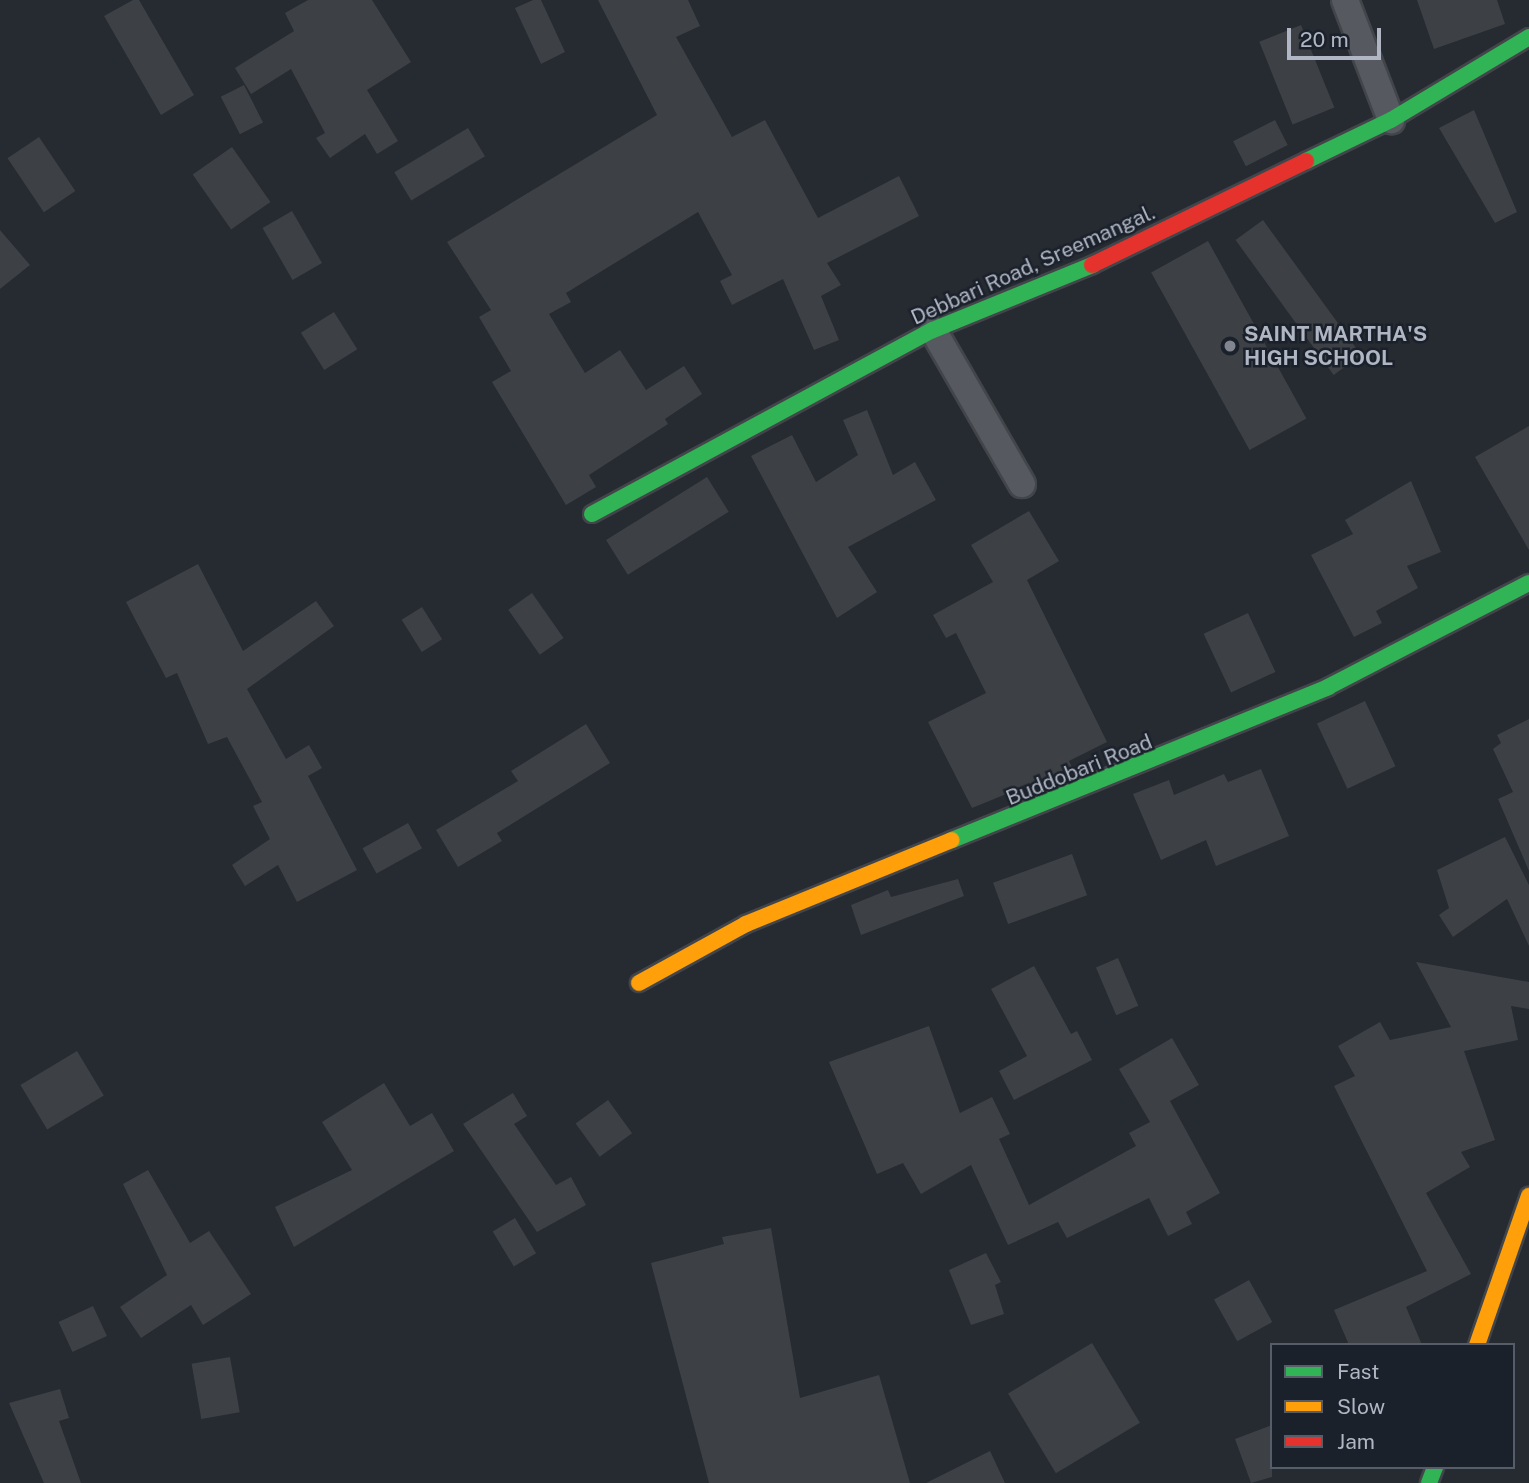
<!DOCTYPE html>
<style>
body{margin:0}
#map{position:relative;width:1529px;height:1483px;overflow:hidden;background:#262a31;font-family:"Public Sans",sans-serif}
div>[style]{position:absolute}
.building>*{inset:0;background:#3d4146;transform-origin:0 0}
.roads{filter:drop-shadow(2px 0 #42454a) drop-shadow(-2px 0 #42454a) drop-shadow(0 2px #42454a) drop-shadow(0 -2px #42454a)}
.street>*{height:26px;margin:-13px;padding:0 13px;transform-origin:13px;border-radius:13px;background:#565960}
.fast>*{height:16px;margin:-8px;padding:0 8px;transform-origin:8px;border-radius:8px;background:#30b455}
.slow>*{height:16px;margin:-8px;padding:0 8px;transform-origin:8px;border-radius:8px;background:#ff9f0a}
.jam>*{height:16px;margin:-8px;padding:0 8px;transform-origin:8px;border-radius:8px;background:#e5322d}
.dots>*{width:19px;height:19px;translate:-50% -50%;box-sizing:border-box;border:4px solid #1b212b;border-radius:50%}
span{translate:-50% -50%;white-space:nowrap;text-align:center;line-height:1.15;-webkit-text-stroke:5px #1b212b;paint-order:stroke}
.street-label{font-size:21px;color:#b0b6c3}
.poi-label{font-size:21px;color:#b0b6c3;font-weight:700}
.left{translate:0 -50%;text-align:left}
.legend{position:absolute;left:1270px;top:1343px;width:245px;height:126px;box-sizing:border-box;background:#1b212b;border:2px solid #575d68;margin:0;padding:9px 12px;list-style:none;font-size:21px;color:#b0b6c3}
.legend li{display:flex;align-items:center;gap:14px;height:35px}
.legend b{width:35px;border:2px solid #575d68}
.scale{position:absolute;left:1287px;top:28px;width:94px;height:32px;box-sizing:border-box;border:4px solid #b0b6c3;border-top:0;padding-left:9px;font-size:21px;line-height:24px;white-space:nowrap;color:#b0b6c3;-webkit-text-stroke:5px #1b212b;paint-order:stroke}
</style>
<div id="map">
<div class="building">
<i style="clip-path:polygon(133px 0,139px 0,194px 95px,161px 115px,104px 16px)"></i>
<i style="clip-path:polygon(308px 0,372px 0,411px 62px,367px 90px,398px 141px,377px 154px,365px 134px,330px 158px,316px 138px,325px 133px,291px 69px,251px 94px,235px 68px,294px 31px,285px 13px)"></i>
<i style="clip-path:polygon(533px 0,541px 0,565px 52px,541px 64px,515px 8px)"></i>
<i style="clip-path:polygon(598px 0,688px 0,700px 26px,676px 37px,732px 137px,765px 120px,818px 218px,899px 176px,919px 216px,827px 263px,841px 285px,821px 296px,839px 340px,814px 350px,783px 279px,732px 305px,720px 281px,732px 275px,698px 212px,566px 293px,571px 302px,549px 314px,585px 373px,620px 350px,646px 390px,684px 366px,702px 394px,665px 419px,668px 424px,589px 475px,596px 487px,566px 505px,492px 382px,511px 371px,479px 317px,491px 310px,447px 242px,657px 115px)"></i>
<i style="clip-path:polygon(1417px 0,1497px 0,1505px 24px,1434px 49px)"></i>
<i style="left:1301px;top:25px;width:89px;height:45px;rotate:68deg"></i>
<i style="left:244px;top:85px;width:42px;height:26px;rotate:63deg"></i>
<i style="clip-path:polygon(1474px 110px,1517px 212px,1495px 223px,1439px 128px)"></i>
<i style="left:1275px;top:120px;width:28px;height:47px;rotate:63deg"></i>
<i style="left:468px;top:128px;width:33px;height:86px;rotate:59deg"></i>
<i style="left:39px;top:137px;width:65px;height:38px;rotate:56deg"></i>
<i style="left:232px;top:147px;width:67px;height:48px;rotate:55deg"></i>
<i style="left:292px;top:211px;width:60px;height:34px;rotate:60deg"></i>
<i style="left:1263px;top:220px;width:167px;height:34px;rotate:54deg"></i>
<i style="clip-path:polygon(0 230px,30px 265px,0 289px)"></i>
<i style="left:1208px;top:241px;width:203px;height:65px;rotate:61deg"></i>
<i style="left:334px;top:312px;width:44px;height:39px;rotate:58deg"></i>
<i style="clip-path:polygon(867px 410px,893px 475px,915px 462px,936px 500px,848px 547px,877px 592px,837px 618px,751px 456px,792px 435px,816px 482px,858px 455px,843px 420px)"></i>
<i style="clip-path:polygon(1529px 426px,1529px 550px,1475px 457px)"></i>
<i style="left:707px;top:477px;width:41px;height:119px;rotate:58deg"></i>
<i style="clip-path:polygon(1411px 481px,1441px 552px,1407px 566px,1418px 588px,1376px 611px,1382px 623px,1354px 637px,1311px 555px,1353px 534px,1345px 520px)"></i>
<i style="clip-path:polygon(1029px 511px,1059px 561px,1027px 580px,1107px 742px,1069px 761px,1072px 767px,972px 808px,928px 722px,986px 693px,956px 633px,946px 638px,933px 615px,993px 582px,971px 545px)"></i>
<i style="clip-path:polygon(198px 564px,243px 651px,316px 601px,334px 626px,247px 689px,286px 759px,309px 745px,322px 768px,308px 776px,357px 870px,297px 902px,278px 865px,245px 886px,232px 865px,270px 839px,253px 806px,262px 802px,227px 737px,208px 744px,177px 673px,166px 678px,126px 602px)"></i>
<i style="left:532px;top:593px;width:55px;height:29px;rotate:55deg"></i>
<i style="left:422px;top:607px;width:38px;height:24px;rotate:58deg"></i>
<i style="left:1248px;top:613px;width:65px;height:49px;rotate:65deg"></i>
<i style="left:1365px;top:701px;width:72px;height:53px;rotate:65deg"></i>
<i style="clip-path:polygon(1529px 719px,1529px 871px,1498px 799px,1513px 792px,1493px 749px,1501px 743px,1497px 735px)"></i>
<i style="clip-path:polygon(586px 724px,610px 763px,497px 833px,502px 841px,458px 867px,436px 830px,518px 781px,511px 771px)"></i>
<i style="clip-path:polygon(1261px 769px,1289px 836px,1216px 866px,1206px 840px,1161px 860px,1133px 794px,1169px 780px,1174px 795px,1224px 774px,1228px 782px)"></i>
<i style="left:408px;top:823px;width:29px;height:52px;rotate:61deg"></i>
<i style="clip-path:polygon(1505px 837px,1529px 885px,1529px 946px,1507px 899px,1453px 937px,1439px 915px,1449px 908px,1437px 870px)"></i>
<i style="left:1072px;top:854px;width:44px;height:84px;rotate:70deg"></i>
<i style="clip-path:polygon(958px 879px,964px 896px,861px 935px,851px 905px,888px 890px,891px 897px)"></i>
<i style="left:1118px;top:958px;width:52px;height:24px;rotate:67deg"></i>
<i style="clip-path:polygon(1416px 962px,1529px 982px,1529px 1009px,1511px 1006px,1518px 1040px,1464px 1051px,1495px 1140px,1461px 1152px,1470px 1167px,1426px 1193px,1471px 1274px,1406px 1307px,1422px 1345px,1349px 1345px,1334px 1310px,1427px 1271px,1334px 1086px,1355px 1076px,1338px 1046px,1380px 1022px,1390px 1040px,1451px 1027px)"></i>
<i style="clip-path:polygon(1034px 966px,1071px 1034px,1077px 1031px,1092px 1060px,1014px 1100px,999px 1071px,1027px 1056px,991px 989px)"></i>
<i style="clip-path:polygon(929px 1026px,960px 1113px,992px 1097px,1010px 1134px,999px 1139px,1029px 1205px,1136px 1146px,1129px 1133px,1150px 1122px,1119px 1069px,1172px 1038px,1199px 1085px,1170px 1101px,1220px 1193px,1186px 1212px,1192px 1224px,1168px 1236px,1149px 1198px,1067px 1238px,1058px 1222px,1008px 1245px,971px 1165px,921px 1194px,903px 1163px,877px 1174px,829px 1062px)"></i>
<i style="left:77px;top:1051px;width:52px;height:66px;rotate:59deg"></i>
<i style="clip-path:polygon(384px 1083px,410px 1126px,432px 1113px,454px 1151px,294px 1247px,275px 1207px,352px 1170px,322px 1122px)"></i>
<i style="clip-path:polygon(513px 1093px,527px 1116px,514px 1124px,556px 1185px,571px 1177px,586px 1205px,537px 1232px,463px 1124px)"></i>
<i style="left:608px;top:1100px;width:41px;height:40px;rotate:54deg"></i>
<i style="clip-path:polygon(148px 1170px,190px 1243px,209px 1231px,251px 1294px,203px 1325px,191px 1305px,141px 1338px,120px 1307px,167px 1275px,123px 1184px)"></i>
<i style="left:515px;top:1218px;width:41px;height:26px;rotate:59deg"></i>
<i style="clip-path:polygon(771px 1228px,800px 1398px,879px 1375px,910px 1483px,709px 1483px,651px 1263px,724px 1244px,722px 1237px)"></i>
<i style="clip-path:polygon(986px 1253px,1001px 1282px,995px 1285px,1004px 1314px,971px 1325px,949px 1270px)"></i>
<i style="left:1249px;top:1280px;width:48px;height:40px;rotate:61deg"></i>
<i style="left:93px;top:1306px;width:33px;height:38px;rotate:65deg"></i>
<i style="left:1092px;top:1343px;width:93px;height:98px;rotate:59deg"></i>
<i style="left:230px;top:1357px;width:56px;height:39px;rotate:80deg"></i>
<i style="clip-path:polygon(60px 1389px,69px 1418px,59px 1421px,81px 1483px,44px 1483px,9px 1403px)"></i>
<i style="clip-path:polygon(1272px 1425px,1272px 1477px,1251px 1483px,1235px 1439px)"></i>
<i style="clip-path:polygon(990px 1451px,1005px 1483px,926px 1483px)"></i>
</div>
<div class="roads">
<div class="street">
<i style="left:1345px;top:0;width:129px;rotate:69deg"></i>
<i style="left:933px;top:330px;width:178px;rotate:60deg"></i>
</div>
<div class="fast">
<i style="left:1306px;top:161px;width:94px;rotate:-25.8deg"></i>
<i style="left:1391px;top:120px;width:161px;rotate:-31deg"></i>
<i style="left:592px;top:514px;width:387px;rotate:-28.4deg"></i>
<i style="left:933px;top:330px;width:172px;rotate:-22.2deg"></i>
<i style="left:952px;top:840px;width:406px;rotate:-22.1deg"></i>
<i style="left:1328px;top:687px;width:226px;rotate:-27.4deg"></i>
<i style="left:1429px;top:1483px;width:17px;rotate:-69deg"></i>
</div>
<div class="slow">
<i style="left:639px;top:983px;width:122px;rotate:-28.9deg"></i>
<i style="left:746px;top:924px;width:222px;rotate:-22.2deg"></i>
<i style="left:1477px;top:1345px;width:158px;rotate:-70.8deg"></i>
</div>
<div class="jam">
<i style="left:1092px;top:265px;width:238px;rotate:-25.9deg"></i>
</div>
</div>
<div class="dots">
<i style="left:1230px;top:346px;background:#808590"></i>
</div>
<div class="street-label">
<span style="left:1033px;top:265px;rotate:-24deg">Debbari Road, Sreemangal.</span>
<span style="left:1079px;top:770px;rotate:-22deg">Buddobari Road</span>
</div>
<div class="poi-label">
<span class="left" style="left:1244px;top:346px">SAINT MARTHA'S<br>HIGH SCHOOL</span>
</div>
<ul class="legend">
<li><b style="height:9px;background:#30b455"></b>Fast</li>
<li><b style="height:9px;background:#ff9f0a"></b>Slow</li>
<li><b style="height:9px;background:#e5322d"></b>Jam</li>
</ul>
<div class="scale">20 m</div>
</div>
